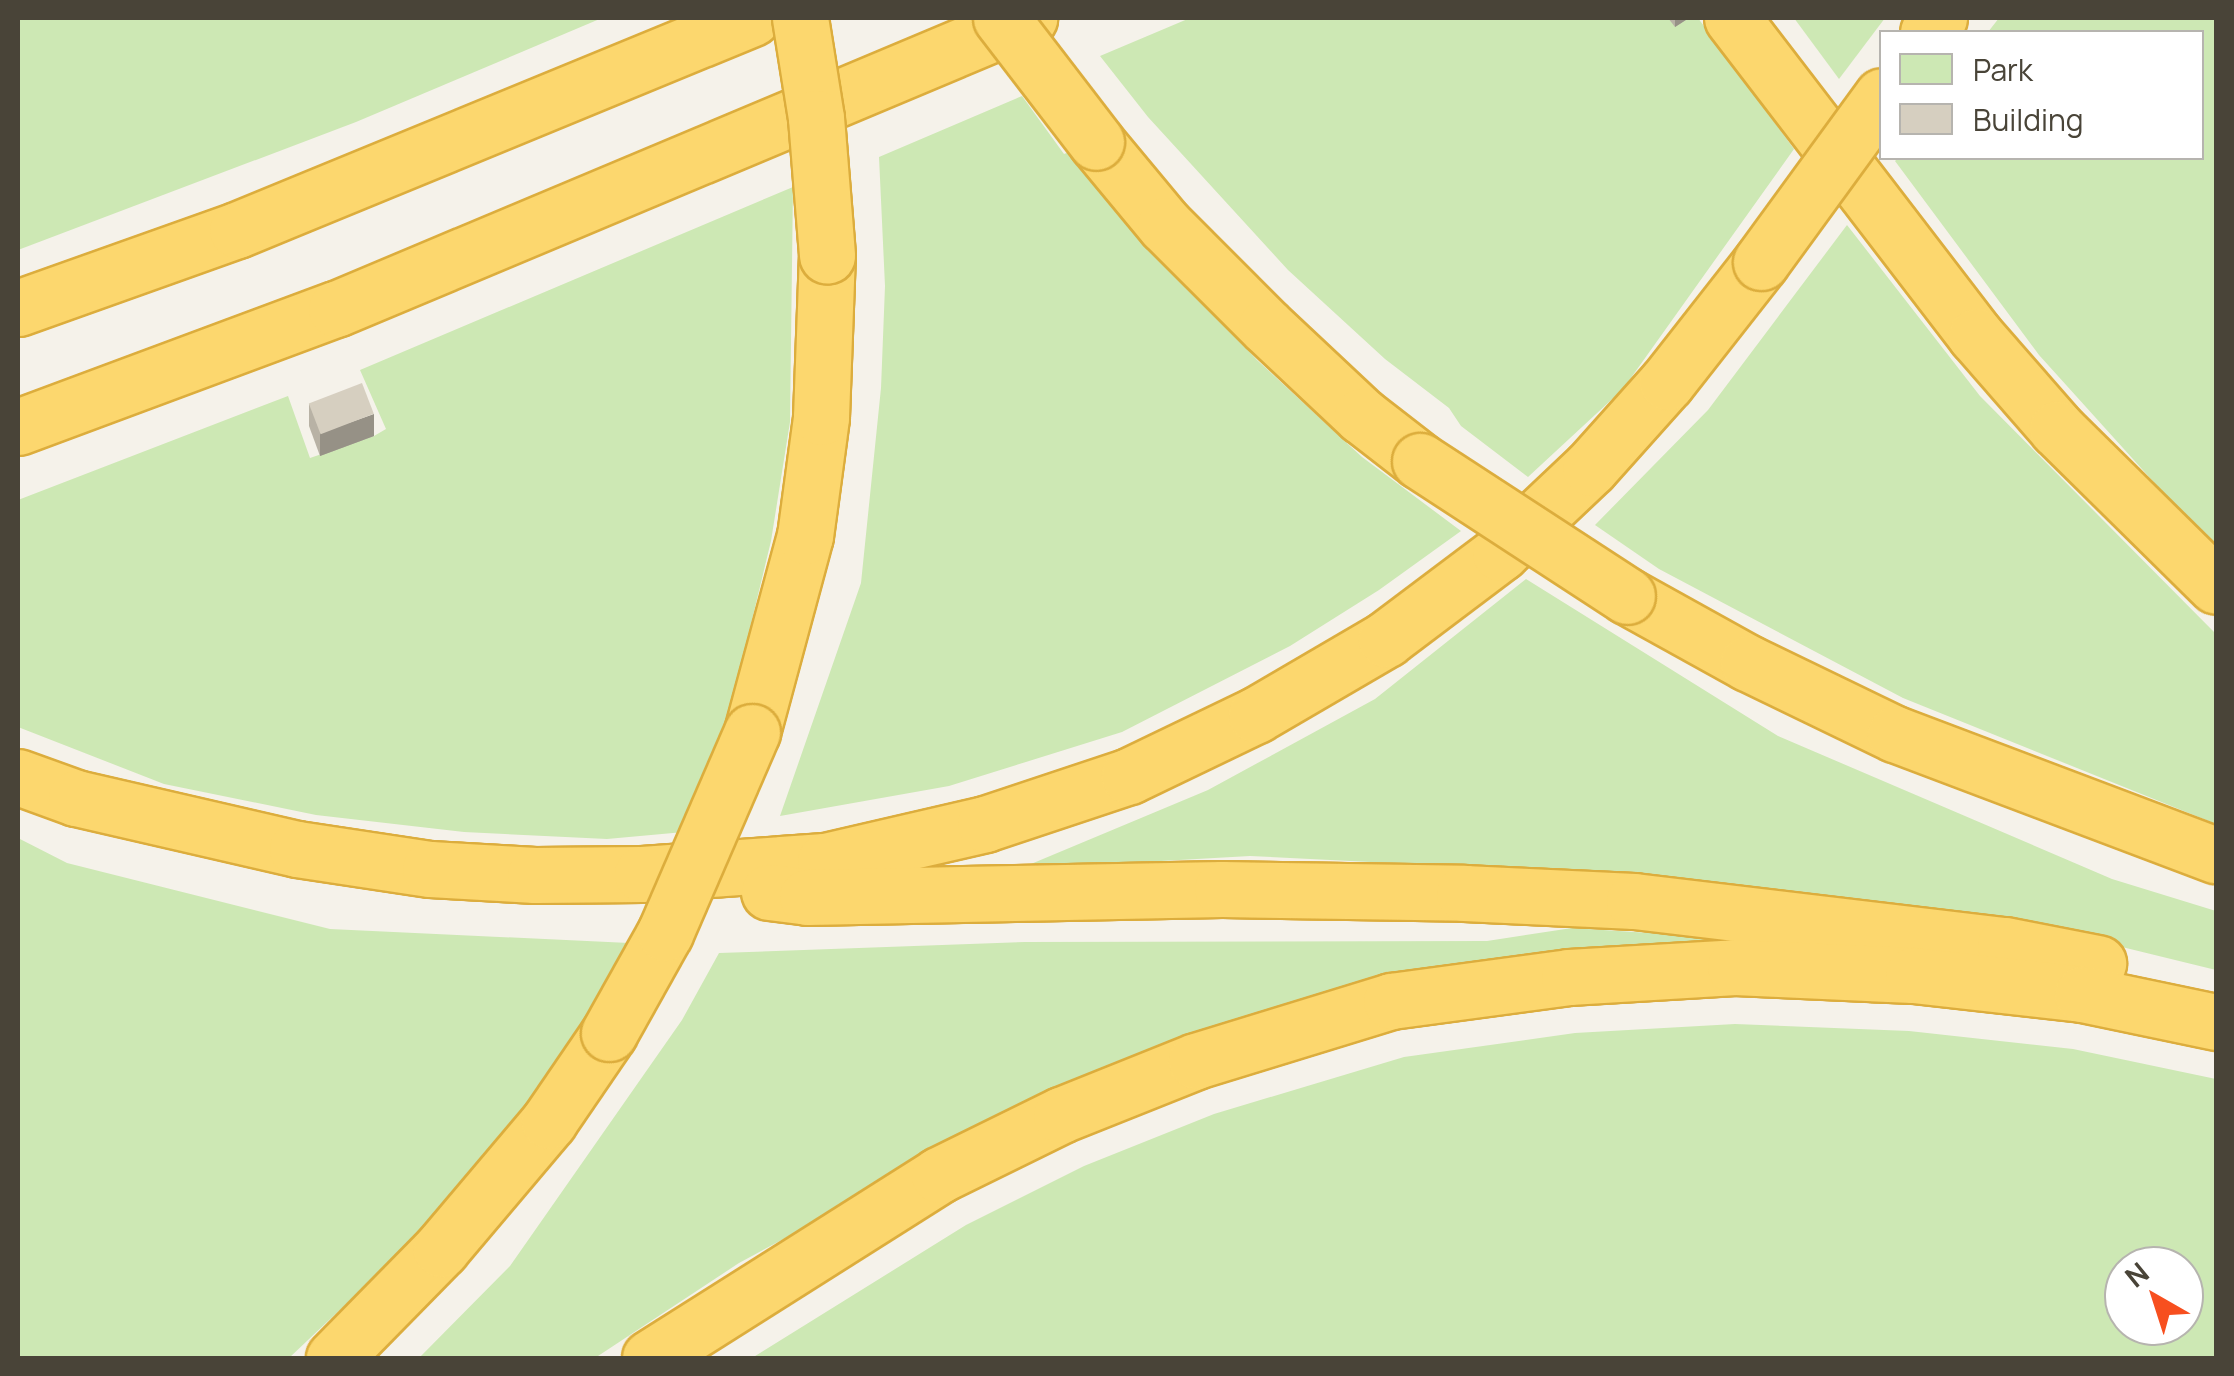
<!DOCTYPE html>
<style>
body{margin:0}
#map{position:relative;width:2234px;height:1376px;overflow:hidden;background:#f5f2ea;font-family:Manrope,sans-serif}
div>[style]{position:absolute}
.green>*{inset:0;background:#cde8b4}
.roads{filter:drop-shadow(2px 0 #dcad3d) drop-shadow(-2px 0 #dcad3d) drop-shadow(0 2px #dcad3d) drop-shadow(0 -2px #dcad3d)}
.motorway>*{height:55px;margin:-27.5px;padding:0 27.5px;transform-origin:27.5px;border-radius:27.5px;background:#fcd76e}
.bridges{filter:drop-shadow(2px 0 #dcad3d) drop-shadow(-2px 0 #dcad3d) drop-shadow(0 2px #dcad3d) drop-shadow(0 -2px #dcad3d)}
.motorway-bridge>*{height:55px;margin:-27.5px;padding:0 27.5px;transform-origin:27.5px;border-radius:27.5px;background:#fcd76e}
.wall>*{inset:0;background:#b8b2a5}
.shaded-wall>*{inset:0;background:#969186}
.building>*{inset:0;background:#d6cfc0;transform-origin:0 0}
span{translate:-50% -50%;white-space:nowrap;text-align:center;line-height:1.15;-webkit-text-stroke:9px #fff;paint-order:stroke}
.frame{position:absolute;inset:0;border:20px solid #494438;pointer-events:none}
.legend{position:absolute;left:1879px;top:30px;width:325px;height:130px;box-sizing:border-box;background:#fff;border:2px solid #b6b4af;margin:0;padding:12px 18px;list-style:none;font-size:30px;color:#494438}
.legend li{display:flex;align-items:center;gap:20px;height:50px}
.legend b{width:50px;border:2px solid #b6b4af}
.north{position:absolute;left:2104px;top:1246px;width:100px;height:100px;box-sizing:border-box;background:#fff;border:2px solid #b6b4af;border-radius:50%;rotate:321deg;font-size:28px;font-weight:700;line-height:40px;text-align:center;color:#494438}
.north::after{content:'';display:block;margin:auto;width:35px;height:45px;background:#f74f1f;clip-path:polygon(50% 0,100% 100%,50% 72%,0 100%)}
</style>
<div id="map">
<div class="green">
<i style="clip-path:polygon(18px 18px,602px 18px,356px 122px,18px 250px)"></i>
<i style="clip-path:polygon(1190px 18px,1698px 18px,1794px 149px,1623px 389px,1528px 477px,1461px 426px,1449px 408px,1385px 359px,1288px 270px,1148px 117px,1100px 56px)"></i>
<i style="clip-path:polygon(1794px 18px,1885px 18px,1839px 79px)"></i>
<i style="clip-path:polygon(1999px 18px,2216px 18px,2216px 551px,2039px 355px,1895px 161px,1898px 158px,2202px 158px,2202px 32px,1988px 32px)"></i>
<i style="clip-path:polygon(1022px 96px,1064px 154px,1072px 151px,1146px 239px,1257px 360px,1362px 457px,1461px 531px,1379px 590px,1290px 646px,1122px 732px,949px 786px,780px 816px,861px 583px,881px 388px,885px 286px,879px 157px)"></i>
<i style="clip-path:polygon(793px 187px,790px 422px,771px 541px,725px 732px,684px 832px,607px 839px,464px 832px,316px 815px,164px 784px,18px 727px,18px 500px,288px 396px,310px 458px,374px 436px,386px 429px,360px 370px)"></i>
<i style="clip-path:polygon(1847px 225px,1980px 396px,2216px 634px,2216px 824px,1903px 698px,1659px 569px,1595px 525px,1708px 410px)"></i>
<i style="clip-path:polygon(1526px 579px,1778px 736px,2112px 879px,2216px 911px,2216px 970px,2077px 936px,1652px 876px,1250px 856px,1019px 869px,1208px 790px,1375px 699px)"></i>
<i style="clip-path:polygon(18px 838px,67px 863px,330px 929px,629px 943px,573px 1037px,476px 1181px,289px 1358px,18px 1358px)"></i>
<i style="clip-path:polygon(1572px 928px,1759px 940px,1036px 1103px,739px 1263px,595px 1358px,419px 1358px,510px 1266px,682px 1020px,719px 953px,1025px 942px,1487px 941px)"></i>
<i style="clip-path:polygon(evenodd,1735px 1024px,1909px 1031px,2073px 1049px,2216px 1079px,2216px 1358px,752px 1358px,966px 1225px,1084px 1166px,1214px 1114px,1404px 1057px,1575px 1033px,1735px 1024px,2124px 1266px,2184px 1266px,2184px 1326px,2124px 1326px,2124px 1266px)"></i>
</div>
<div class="roads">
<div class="motorway">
<i style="left:1732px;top:18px;width:401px;rotate:52.5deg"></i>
<i style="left:1976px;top:336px;width:123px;rotate:48.9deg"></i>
<i style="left:2057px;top:429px;width:223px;rotate:44.6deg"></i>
<i style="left:1928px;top:32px;width:18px;rotate:-52deg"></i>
<i style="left:1096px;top:142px;width:108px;rotate:50.3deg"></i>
<i style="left:1165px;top:225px;width:143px;rotate:45deg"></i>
<i style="left:1266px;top:326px;width:132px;rotate:43.2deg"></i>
<i style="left:1362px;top:416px;width:73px;rotate:37.8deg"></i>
<i style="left:18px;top:308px;width:232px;rotate:-19.6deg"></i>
<i style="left:237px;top:230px;width:557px;rotate:-22.37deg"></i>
<i style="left:18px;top:427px;width:339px;rotate:-20.4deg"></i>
<i style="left:336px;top:309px;width:752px;rotate:-22.78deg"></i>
<i style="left:1627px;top:596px;width:138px;rotate:29deg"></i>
<i style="left:1748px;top:663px;width:163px;rotate:25.8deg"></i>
<i style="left:1895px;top:734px;width:343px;rotate:20.7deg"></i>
<i style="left:752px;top:732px;width:203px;rotate:-74.9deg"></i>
<i style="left:805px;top:536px;width:120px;rotate:-82.3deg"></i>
<i style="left:821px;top:417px;width:161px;rotate:-87.9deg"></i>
<i style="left:18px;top:777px;width:62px;rotate:19.9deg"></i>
<i style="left:76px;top:798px;width:227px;rotate:13deg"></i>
<i style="left:297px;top:849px;width:134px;rotate:8.6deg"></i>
<i style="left:430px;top:869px;width:105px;rotate:3.3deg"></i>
<i style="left:535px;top:875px;width:107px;rotate:-0.5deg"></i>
<i style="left:642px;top:874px;width:183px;rotate:-4.1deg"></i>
<i style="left:825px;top:861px;width:164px;rotate:-13deg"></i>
<i style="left:985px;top:824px;width:152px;rotate:-18.4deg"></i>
<i style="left:1129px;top:776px;width:141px;rotate:-25.7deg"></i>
<i style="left:1256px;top:715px;width:151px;rotate:-30.3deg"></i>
<i style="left:1386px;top:639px;width:143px;rotate:-37deg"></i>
<i style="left:1500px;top:553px;width:124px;rotate:-43.4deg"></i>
<i style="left:1590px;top:468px;width:115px;rotate:-48.2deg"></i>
<i style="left:1667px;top:382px;width:152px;rotate:-51.9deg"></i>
<i style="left:769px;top:892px;width:38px;rotate:7deg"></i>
<i style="left:807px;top:897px;width:415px;rotate:-1.1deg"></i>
<i style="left:1222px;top:889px;width:242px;rotate:0.9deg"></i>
<i style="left:1464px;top:893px;width:170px;rotate:2.7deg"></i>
<i style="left:1634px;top:901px;width:374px;rotate:6.8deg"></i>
<i style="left:2005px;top:945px;width:95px;rotate:11deg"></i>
<i style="left:334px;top:1358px;width:153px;rotate:-45.5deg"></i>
<i style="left:441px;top:1249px;width:167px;rotate:-49.8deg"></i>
<i style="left:549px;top:1121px;width:107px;rotate:-55.7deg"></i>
<i style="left:650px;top:1358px;width:342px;rotate:-32.3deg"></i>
<i style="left:939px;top:1175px;width:136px;rotate:-26.2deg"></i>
<i style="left:1061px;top:1115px;width:145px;rotate:-21.8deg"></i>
<i style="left:1196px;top:1061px;width:204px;rotate:-17.1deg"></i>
<i style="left:1391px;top:1001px;width:180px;rotate:-7.7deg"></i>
<i style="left:1569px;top:977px;width:166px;rotate:-3.4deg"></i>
<i style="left:1735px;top:967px;width:178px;rotate:2.6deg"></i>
<i style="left:1913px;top:975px;width:170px;rotate:6.4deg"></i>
<i style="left:2082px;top:994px;width:137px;rotate:11.8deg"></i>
</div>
</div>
<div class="bridges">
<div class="motorway-bridge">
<i style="left:800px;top:18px;width:101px;rotate:80.9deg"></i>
<i style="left:816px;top:118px;width:138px;rotate:85.4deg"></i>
<i style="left:1001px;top:18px;width:156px;rotate:52.5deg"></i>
<i style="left:1761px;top:262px;width:205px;rotate:-53.9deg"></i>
<i style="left:1420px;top:461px;width:247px;rotate:33.1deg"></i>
<i style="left:609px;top:1033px;width:115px;rotate:-60.8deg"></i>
<i style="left:665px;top:933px;width:219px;rotate:-66.6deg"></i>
</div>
</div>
<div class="wall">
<i style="clip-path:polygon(1668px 18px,1689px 18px,1675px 27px)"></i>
<i style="clip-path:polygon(309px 404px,374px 436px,320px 456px,309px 426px)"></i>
</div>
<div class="shaded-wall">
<i style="clip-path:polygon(1675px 18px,1689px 18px,1675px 27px)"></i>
<i style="clip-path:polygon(374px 414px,374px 436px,320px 456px,320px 433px)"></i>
</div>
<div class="building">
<i style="left:362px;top:383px;width:33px;height:57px;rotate:69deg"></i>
</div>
<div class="frame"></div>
<ul class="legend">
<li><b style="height:28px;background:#cde8b4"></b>Park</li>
<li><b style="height:28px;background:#d6cfc0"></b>Building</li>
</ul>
<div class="north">N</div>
</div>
